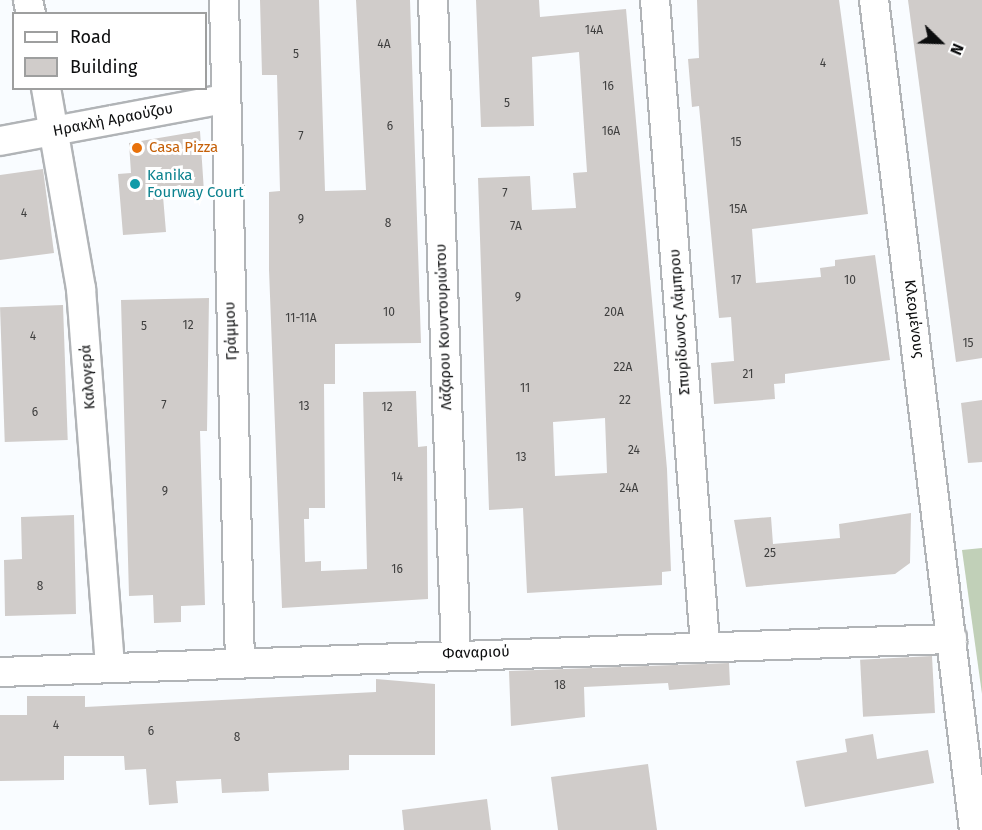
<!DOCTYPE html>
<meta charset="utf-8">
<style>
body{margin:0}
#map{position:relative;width:982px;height:830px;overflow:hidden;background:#f9fcff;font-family:"Fira Sans",sans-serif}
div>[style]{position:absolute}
.green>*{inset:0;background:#c1d0b8}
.building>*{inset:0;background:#d0ccca;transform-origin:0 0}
.roads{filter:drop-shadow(2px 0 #b1b4b7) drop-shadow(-2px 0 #b1b4b7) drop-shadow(0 2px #b1b4b7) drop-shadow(0 -2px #b1b4b7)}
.minor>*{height:28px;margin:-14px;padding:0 14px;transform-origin:14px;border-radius:14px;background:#fff}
.dots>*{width:16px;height:16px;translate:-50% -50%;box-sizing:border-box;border:3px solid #fff;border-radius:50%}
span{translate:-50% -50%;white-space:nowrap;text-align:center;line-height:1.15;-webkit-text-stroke:6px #fff;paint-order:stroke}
.number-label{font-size:12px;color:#3e3e3e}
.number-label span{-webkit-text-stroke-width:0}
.street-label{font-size:15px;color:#0d0e0f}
.food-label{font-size:15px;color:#c56008}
.left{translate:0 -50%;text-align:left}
.culture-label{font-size:15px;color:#0d838f}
.legend{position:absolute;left:12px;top:12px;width:195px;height:78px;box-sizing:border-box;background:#fff;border:2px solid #9e9f9f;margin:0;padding:8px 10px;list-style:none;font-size:18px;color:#0d0e0f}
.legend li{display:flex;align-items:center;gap:12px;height:30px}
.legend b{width:30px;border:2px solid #9e9f9f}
.north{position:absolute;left:910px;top:12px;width:60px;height:60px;-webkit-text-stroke:4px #fff;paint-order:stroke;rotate:113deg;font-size:16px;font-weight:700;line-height:24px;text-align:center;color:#0d0e0f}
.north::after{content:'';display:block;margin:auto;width:21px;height:27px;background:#0d0e0f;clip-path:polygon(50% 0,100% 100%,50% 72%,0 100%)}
</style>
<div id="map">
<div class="green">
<i style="clip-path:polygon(982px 548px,982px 694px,962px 550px)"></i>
</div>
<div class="building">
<i style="clip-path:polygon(260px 0,319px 0,325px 191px,366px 190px,356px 0,410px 0,421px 343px,335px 344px,335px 384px,324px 384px,325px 508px,309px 508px,309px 519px,304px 519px,305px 562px,321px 561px,321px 571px,367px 569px,363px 392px,416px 391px,418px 447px,427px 446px,428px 599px,282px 608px,269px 270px,269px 192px,280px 191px,277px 75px,262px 75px)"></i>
<i style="clip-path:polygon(evenodd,476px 0,539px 0,540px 17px,626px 9px,667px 469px,671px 571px,662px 572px,662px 585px,527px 593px,523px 508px,489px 510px,478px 178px,530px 176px,532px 210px,576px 208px,573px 173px,587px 172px,579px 52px,532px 57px,534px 126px,481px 127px,476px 0,605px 418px,607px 473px,555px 476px,553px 422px,605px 418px)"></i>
<i style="clip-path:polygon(697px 0,839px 0,868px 214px,752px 229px,756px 283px,821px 277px,820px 268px,835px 266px,835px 260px,875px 255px,890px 360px,785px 374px,785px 383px,774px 384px,775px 399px,714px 404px,711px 363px,734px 361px,731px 317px,719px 318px,699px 106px,692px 107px,688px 59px,699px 58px)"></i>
<i style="clip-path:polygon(908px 0,982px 0,982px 358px,956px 362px)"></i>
<i style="clip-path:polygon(200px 131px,204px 192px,163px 196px,166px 232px,123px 235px,118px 174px,131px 173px,129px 143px)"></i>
<i style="clip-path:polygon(43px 169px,54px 253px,0 260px,0 175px)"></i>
<i style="clip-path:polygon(209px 298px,207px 431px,200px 431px,205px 605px,181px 606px,181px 622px,154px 623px,153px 595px,129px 596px,121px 300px)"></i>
<i style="left:63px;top:305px;width:135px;height:63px;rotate:88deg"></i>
<i style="clip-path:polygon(982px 400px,982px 462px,968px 463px,961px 403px)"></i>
<i style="clip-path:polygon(911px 513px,910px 563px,895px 574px,746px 587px,734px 520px,771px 517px,773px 544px,840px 538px,839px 524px)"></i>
<i style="clip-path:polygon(74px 515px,76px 614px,5px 616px,4px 560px,22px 559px,21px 517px)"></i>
<i style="left:932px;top:656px;width:57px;height:72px;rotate:87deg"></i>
<i style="clip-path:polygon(729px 663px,730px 685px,669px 690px,668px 683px,584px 687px,585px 717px,511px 726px,509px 671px)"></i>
<i style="clip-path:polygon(376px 679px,435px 684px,435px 755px,349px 755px,349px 770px,268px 773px,269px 791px,222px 793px,221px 779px,176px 781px,178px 803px,149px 805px,146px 769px,125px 770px,124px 756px,64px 756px,64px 780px,0 781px,0 715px,27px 715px,27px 696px,85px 696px,85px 707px,376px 692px)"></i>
<i style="clip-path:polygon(873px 734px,877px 759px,928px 750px,934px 783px,805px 807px,796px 761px,847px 752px,845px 739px)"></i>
<i style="clip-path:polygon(648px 764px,657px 830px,558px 830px,551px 777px)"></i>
<i style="clip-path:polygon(487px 799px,491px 830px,404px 830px,402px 810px)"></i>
</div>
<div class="roads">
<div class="minor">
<i style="left:28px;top:0;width:14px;rotate:78deg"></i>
<i style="left:224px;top:0;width:662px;rotate:88.62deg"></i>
<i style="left:433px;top:0;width:654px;rotate:87.99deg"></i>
<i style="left:655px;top:0;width:646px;rotate:85.56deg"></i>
<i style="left:874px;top:0;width:836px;rotate:83.13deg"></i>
<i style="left:46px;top:88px;width:204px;rotate:80.1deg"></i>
<i style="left:81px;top:289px;width:379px;rotate:85.6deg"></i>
<i style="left:0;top:141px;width:229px;rotate:-10.6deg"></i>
<i style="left:0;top:672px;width:953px;rotate:-1.99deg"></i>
</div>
</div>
<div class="dots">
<i style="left:137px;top:148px;background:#e8710a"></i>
<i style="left:135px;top:184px;background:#0f9aa8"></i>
</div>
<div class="number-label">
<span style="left:594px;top:31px">14A</span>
<span style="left:384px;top:45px">4A</span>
<span style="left:296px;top:55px">5</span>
<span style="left:823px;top:64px">4</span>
<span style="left:608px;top:87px">16</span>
<span style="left:507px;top:104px">5</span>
<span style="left:390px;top:127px">6</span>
<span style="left:611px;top:132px">16A</span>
<span style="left:301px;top:137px">7</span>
<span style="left:736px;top:143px">15</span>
<span style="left:505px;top:194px">7</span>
<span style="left:738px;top:210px">15A</span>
<span style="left:24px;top:214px">4</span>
<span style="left:301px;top:220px">9</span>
<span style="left:388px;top:224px">8</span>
<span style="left:516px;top:227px">7A</span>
<span style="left:736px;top:281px">17</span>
<span style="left:850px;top:281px">10</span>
<span style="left:518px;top:298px">9</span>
<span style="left:389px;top:313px">10</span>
<span style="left:614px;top:313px">20A</span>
<span style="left:301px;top:319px">11-11A</span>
<span style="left:188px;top:326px">12</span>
<span style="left:144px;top:327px">5</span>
<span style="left:33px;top:337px">4</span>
<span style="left:968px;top:344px">15</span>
<span style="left:623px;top:368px">22A</span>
<span style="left:748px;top:375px">21</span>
<span style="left:525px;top:389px">11</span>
<span style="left:625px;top:401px">22</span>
<span style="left:164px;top:406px">7</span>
<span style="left:304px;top:407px">13</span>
<span style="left:387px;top:408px">12</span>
<span style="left:35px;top:413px">6</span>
<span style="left:634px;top:451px">24</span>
<span style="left:521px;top:458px">13</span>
<span style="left:397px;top:478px">14</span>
<span style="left:629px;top:489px">24A</span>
<span style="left:165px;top:492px">9</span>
<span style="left:770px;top:554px">25</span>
<span style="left:397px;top:570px">16</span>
<span style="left:40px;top:587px">8</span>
<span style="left:560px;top:686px">18</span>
<span style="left:56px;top:726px">4</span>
<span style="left:151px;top:732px">6</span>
<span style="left:237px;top:738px">8</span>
</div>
<div class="street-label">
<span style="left:113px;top:120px;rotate:-11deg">Ηρακλή Αραούζου</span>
<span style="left:914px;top:319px;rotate:83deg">Κλεομένους</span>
<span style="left:680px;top:322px;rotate:-94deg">Σπυρίδωνος Λάμπρου</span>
<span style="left:444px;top:327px;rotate:-92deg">Λάζαρου Κουντουριώτου</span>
<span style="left:231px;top:331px;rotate:-92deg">Γράμμου</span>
<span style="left:88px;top:377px;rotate:-94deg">Καλογερά</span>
<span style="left:476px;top:653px;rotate:-2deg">Φαναριού</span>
</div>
<div class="food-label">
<span class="left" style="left:149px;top:148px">Casa Pizza</span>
</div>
<div class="culture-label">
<span class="left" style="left:147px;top:184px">Kanika<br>Fourway Court</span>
</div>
<ul class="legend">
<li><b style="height:8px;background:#fff"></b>Road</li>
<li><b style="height:16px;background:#d0ccca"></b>Building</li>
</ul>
<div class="north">N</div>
</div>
